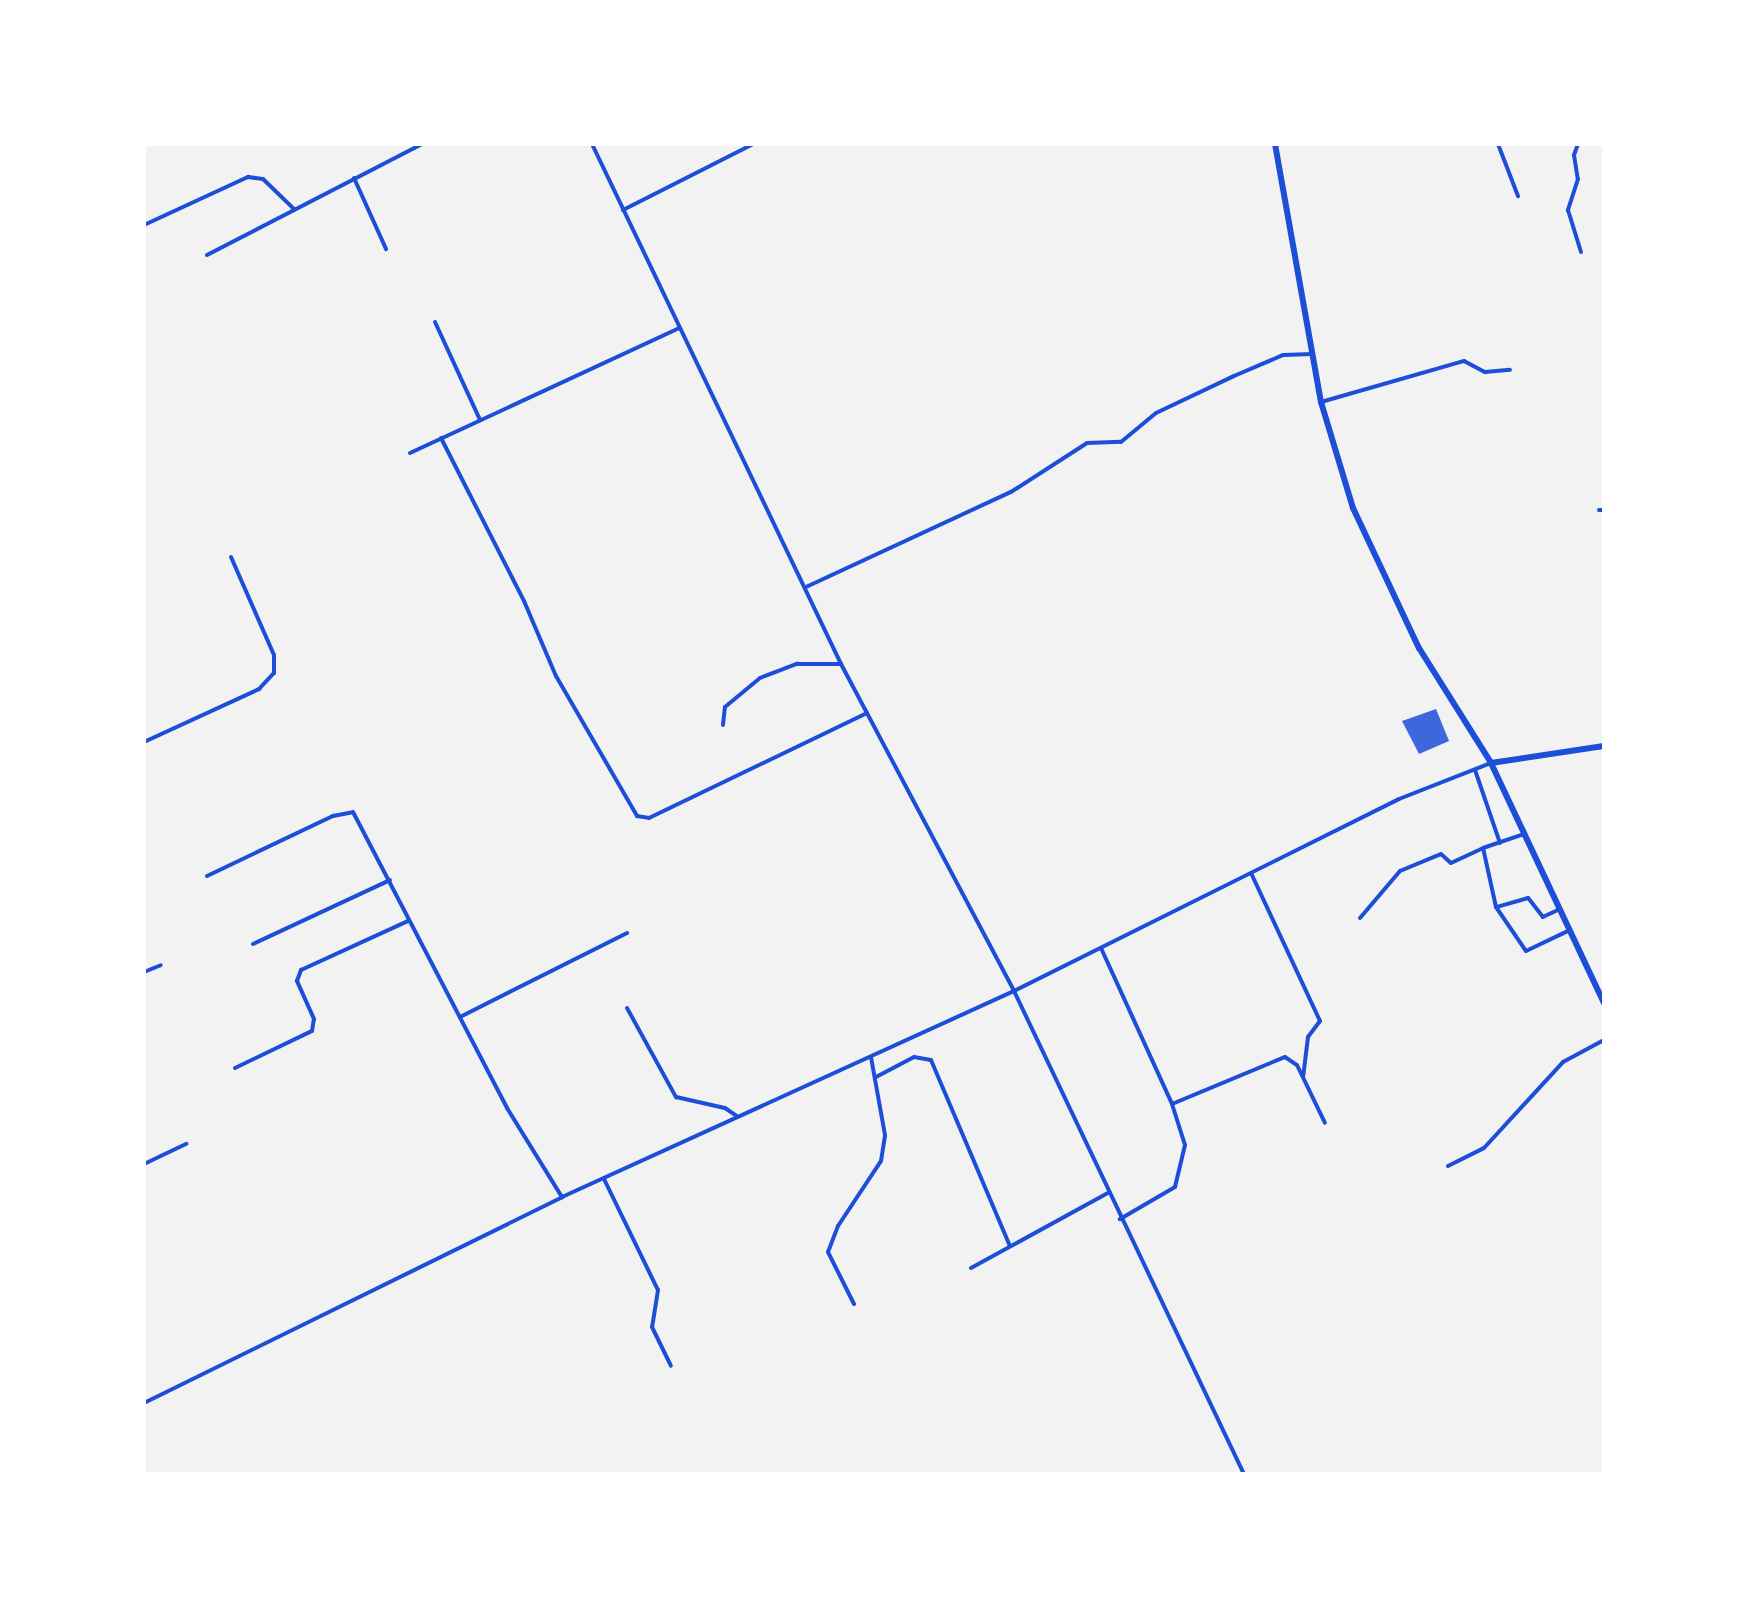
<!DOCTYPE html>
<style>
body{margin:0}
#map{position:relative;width:1748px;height:1618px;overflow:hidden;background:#f2f2f2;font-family:"Crimson Pro",serif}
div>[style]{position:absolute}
.building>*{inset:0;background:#3d67dc}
.minor>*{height:4px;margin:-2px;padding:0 2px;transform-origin:2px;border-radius:2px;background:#1d4ed8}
.tertiary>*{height:6px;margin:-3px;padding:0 3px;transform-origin:3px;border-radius:3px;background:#1d4ed8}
span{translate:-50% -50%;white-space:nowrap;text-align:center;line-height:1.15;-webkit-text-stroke:8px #fff;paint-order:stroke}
.frame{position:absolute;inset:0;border:146px solid #fff;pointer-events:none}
</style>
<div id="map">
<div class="building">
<i style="clip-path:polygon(1436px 709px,1449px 741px,1419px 754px,1402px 721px)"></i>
</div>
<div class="minor">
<i style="left:592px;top:144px;width:577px;rotate:64.41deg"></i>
<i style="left:841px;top:664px;width:370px;rotate:62.1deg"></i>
<i style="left:1014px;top:991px;width:535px;rotate:64.54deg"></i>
<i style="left:1498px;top:144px;width:56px;rotate:69deg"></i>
<i style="left:1578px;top:144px;width:12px;rotate:110deg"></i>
<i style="left:1574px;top:155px;width:24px;rotate:81deg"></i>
<i style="left:1578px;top:179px;width:33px;rotate:108deg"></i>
<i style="left:1568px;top:210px;width:44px;rotate:72.8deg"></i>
<i style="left:354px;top:178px;width:78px;rotate:65.7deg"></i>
<i style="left:623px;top:210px;width:146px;rotate:-26.9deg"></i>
<i style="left:144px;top:225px;width:115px;rotate:-24.8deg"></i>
<i style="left:248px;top:177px;width:15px;rotate:8deg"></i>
<i style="left:263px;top:179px;width:43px;rotate:44.1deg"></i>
<i style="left:207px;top:255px;width:242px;rotate:-27.3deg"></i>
<i style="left:435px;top:322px;width:108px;rotate:65.3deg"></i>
<i style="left:1321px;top:402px;width:149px;rotate:-16deg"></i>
<i style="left:1464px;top:361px;width:24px;rotate:28deg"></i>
<i style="left:1485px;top:372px;width:25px;rotate:-5deg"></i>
<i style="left:441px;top:438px;width:183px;rotate:63deg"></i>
<i style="left:524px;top:601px;width:82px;rotate:66.9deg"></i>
<i style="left:556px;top:676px;width:162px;rotate:59.9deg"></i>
<i style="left:637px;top:816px;width:12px;rotate:9deg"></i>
<i style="left:649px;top:818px;width:242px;rotate:-25.7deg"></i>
<i style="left:410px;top:453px;width:297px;rotate:-24.9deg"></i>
<i style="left:1599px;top:510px;width:5px"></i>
<i style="left:806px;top:587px;width:226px;rotate:-24.9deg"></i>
<i style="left:1011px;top:492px;width:90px;rotate:-32.8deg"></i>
<i style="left:1087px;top:443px;width:34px;rotate:-2deg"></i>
<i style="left:1121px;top:442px;width:45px;rotate:-39.6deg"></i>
<i style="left:1156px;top:413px;width:86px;rotate:-25.4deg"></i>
<i style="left:1234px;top:376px;width:53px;rotate:-23.2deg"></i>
<i style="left:1283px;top:355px;width:30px;rotate:-2deg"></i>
<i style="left:723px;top:725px;width:18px;rotate:-84deg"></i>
<i style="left:725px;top:707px;width:45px;rotate:-39.6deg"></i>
<i style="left:760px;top:678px;width:40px;rotate:-21deg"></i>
<i style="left:797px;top:664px;width:44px"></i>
<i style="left:144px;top:742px;width:127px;rotate:-24.7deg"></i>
<i style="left:259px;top:689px;width:22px;rotate:-47deg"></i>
<i style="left:274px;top:673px;width:18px;rotate:-90deg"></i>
<i style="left:274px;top:655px;width:107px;rotate:-113.7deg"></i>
<i style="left:1475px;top:770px;width:77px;rotate:71.1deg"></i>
<i style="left:1251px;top:873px;width:163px;rotate:65deg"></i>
<i style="left:1320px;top:1021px;width:20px;rotate:127deg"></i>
<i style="left:1308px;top:1037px;width:39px;rotate:97deg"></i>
<i style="left:207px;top:876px;width:140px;rotate:-25.5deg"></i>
<i style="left:333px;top:816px;width:20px;rotate:-11deg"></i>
<i style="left:353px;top:812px;width:334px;rotate:62.5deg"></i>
<i style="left:507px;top:1108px;width:105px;rotate:58.3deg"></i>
<i style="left:1496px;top:907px;width:60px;rotate:-102.4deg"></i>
<i style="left:1483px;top:848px;width:43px;rotate:-18.9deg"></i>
<i style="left:1560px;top:909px;width:19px;rotate:155deg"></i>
<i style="left:1543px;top:917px;width:24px;rotate:-128deg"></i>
<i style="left:1528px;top:898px;width:33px;rotate:164deg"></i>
<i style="left:1496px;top:907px;width:53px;rotate:55.7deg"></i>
<i style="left:1526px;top:951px;width:49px;rotate:-25.5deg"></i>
<i style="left:1360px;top:918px;width:62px;rotate:-49.6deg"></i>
<i style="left:1400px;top:871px;width:44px;rotate:-22.5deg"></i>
<i style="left:1441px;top:854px;width:13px;rotate:42deg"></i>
<i style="left:1451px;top:863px;width:35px;rotate:-25deg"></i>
<i style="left:253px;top:944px;width:151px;rotate:-25deg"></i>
<i style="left:1101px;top:948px;width:171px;rotate:65.5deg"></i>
<i style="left:1172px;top:1104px;width:43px;rotate:72.4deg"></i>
<i style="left:1185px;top:1145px;width:43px;rotate:103.4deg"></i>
<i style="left:1175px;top:1187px;width:64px;rotate:149.8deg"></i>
<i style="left:144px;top:972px;width:18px;rotate:-22deg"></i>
<i style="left:627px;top:1008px;width:102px;rotate:61.2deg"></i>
<i style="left:676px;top:1097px;width:50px;rotate:12.7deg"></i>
<i style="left:725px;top:1108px;width:14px;rotate:34deg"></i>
<i style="left:460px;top:1017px;width:187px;rotate:-26.7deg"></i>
<i style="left:235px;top:1068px;width:85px;rotate:-25.7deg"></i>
<i style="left:312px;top:1031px;width:12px;rotate:-81deg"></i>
<i style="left:314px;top:1019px;width:42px;rotate:-114.1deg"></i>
<i style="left:297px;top:981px;width:12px;rotate:-70deg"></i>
<i style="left:301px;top:970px;width:118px;rotate:-24.6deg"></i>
<i style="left:876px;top:1077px;width:43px;rotate:-27.8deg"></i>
<i style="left:914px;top:1057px;width:17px;rotate:10deg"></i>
<i style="left:931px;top:1060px;width:202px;rotate:67deg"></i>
<i style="left:1172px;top:1104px;width:122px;rotate:-22.6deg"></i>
<i style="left:1285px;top:1057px;width:14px;rotate:34deg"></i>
<i style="left:1297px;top:1065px;width:64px;rotate:64.2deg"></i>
<i style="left:144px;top:1164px;width:47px;rotate:-25.5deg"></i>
<i style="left:1448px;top:1166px;width:40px;rotate:-26.6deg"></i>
<i style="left:1484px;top:1148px;width:117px;rotate:-47.4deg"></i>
<i style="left:1563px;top:1062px;width:47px;rotate:-28.2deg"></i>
<i style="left:604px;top:1179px;width:123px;rotate:64.1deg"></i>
<i style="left:658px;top:1290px;width:37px;rotate:99deg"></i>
<i style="left:652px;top:1327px;width:43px;rotate:64deg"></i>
<i style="left:971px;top:1268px;width:156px;rotate:-28.7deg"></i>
<i style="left:854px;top:1304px;width:58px;rotate:-116.6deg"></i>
<i style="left:828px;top:1252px;width:28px;rotate:-69deg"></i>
<i style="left:838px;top:1226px;width:78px;rotate:-56.5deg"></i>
<i style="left:881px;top:1161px;width:26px;rotate:-81deg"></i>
<i style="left:885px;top:1135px;width:79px;rotate:-100.2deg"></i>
<i style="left:144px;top:1403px;width:466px;rotate:-26.2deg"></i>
<i style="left:562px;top:1197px;width:497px;rotate:-24.5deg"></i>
<i style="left:1014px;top:991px;width:430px;rotate:-26.5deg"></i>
<i style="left:1399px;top:799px;width:99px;rotate:-21.4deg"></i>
</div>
<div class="tertiary">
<i style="left:1275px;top:144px;width:262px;rotate:79.9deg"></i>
<i style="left:1321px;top:402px;width:111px;rotate:73.2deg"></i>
<i style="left:1353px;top:508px;width:155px;rotate:64.8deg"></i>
<i style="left:1419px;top:648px;width:136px;rotate:57.9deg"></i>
<i style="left:1491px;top:763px;width:265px;rotate:64.8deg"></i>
<i style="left:1491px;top:763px;width:114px;rotate:-8.6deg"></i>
</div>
<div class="frame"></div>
</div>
